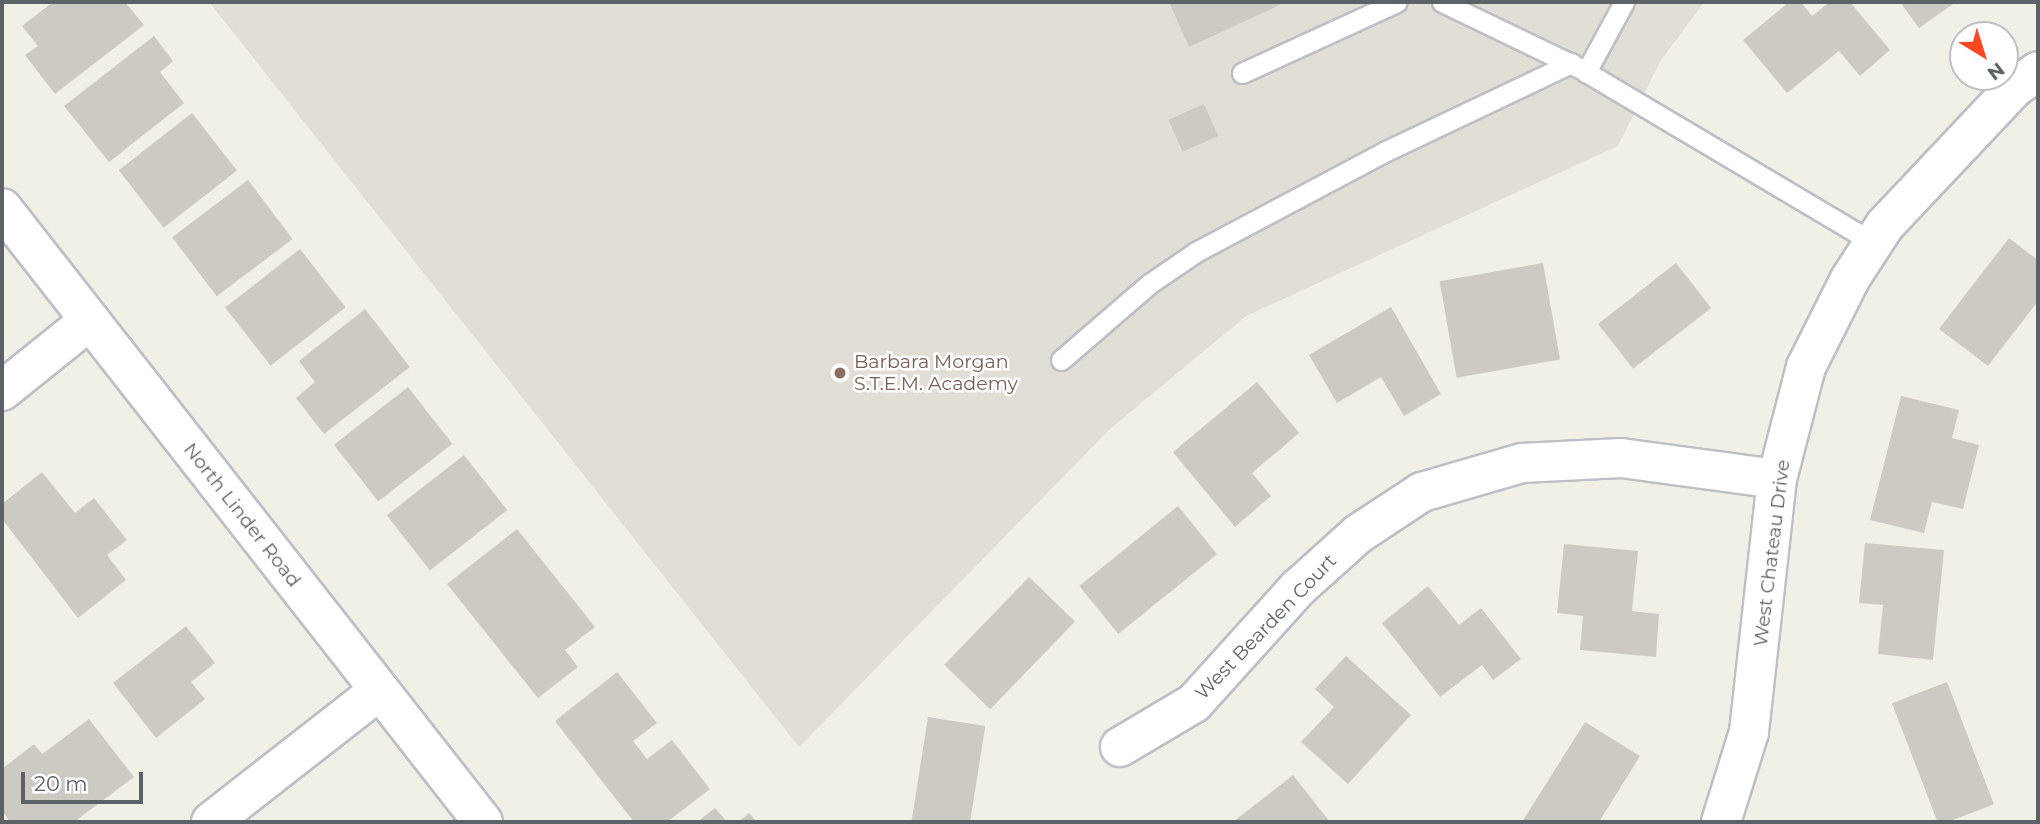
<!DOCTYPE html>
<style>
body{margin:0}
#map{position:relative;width:2040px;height:824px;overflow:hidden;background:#f1f0e6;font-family:Montserrat,sans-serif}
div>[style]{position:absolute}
.education>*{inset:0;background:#e1dfd5}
.building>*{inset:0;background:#cdcac3;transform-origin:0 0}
.roads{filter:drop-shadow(2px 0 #bebfc6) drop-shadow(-2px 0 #bebfc6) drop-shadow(0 2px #bebfc6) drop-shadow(0 -2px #bebfc6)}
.lane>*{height:19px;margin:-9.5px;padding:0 9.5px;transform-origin:9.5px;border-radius:9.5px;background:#fff}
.street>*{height:38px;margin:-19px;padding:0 19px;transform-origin:19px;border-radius:19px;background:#fff}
.secondary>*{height:38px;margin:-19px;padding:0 19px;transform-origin:19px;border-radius:19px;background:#fff}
.dots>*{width:19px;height:19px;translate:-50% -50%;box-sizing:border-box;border:4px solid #fff;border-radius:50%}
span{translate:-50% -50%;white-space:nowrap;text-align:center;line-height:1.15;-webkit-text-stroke:5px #fff;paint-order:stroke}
.education-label{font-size:19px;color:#785e54}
.left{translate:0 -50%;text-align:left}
.street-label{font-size:19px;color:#5d6168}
.frame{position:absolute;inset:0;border:4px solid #5d6168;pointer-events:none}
.north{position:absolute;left:1949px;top:21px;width:70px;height:70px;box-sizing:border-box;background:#fff;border:2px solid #bec0c3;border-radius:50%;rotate:142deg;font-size:19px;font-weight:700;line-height:28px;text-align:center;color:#5d6168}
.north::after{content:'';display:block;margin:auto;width:24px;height:32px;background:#fb4722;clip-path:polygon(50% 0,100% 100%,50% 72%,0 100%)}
.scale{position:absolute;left:21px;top:772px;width:122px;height:32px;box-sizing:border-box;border:4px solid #5d6168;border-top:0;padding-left:9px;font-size:21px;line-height:24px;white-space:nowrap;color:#5d6168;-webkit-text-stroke:5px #fff;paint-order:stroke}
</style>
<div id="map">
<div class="education">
<i style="clip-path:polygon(209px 2px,1704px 2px,1660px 62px,1618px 146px,1246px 316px,1110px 429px,799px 747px)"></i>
</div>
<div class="building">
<i style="clip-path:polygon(53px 2px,125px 2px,144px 25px,55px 94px,25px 55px,38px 46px,22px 26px)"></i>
<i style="clip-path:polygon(1169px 2px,1286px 2px,1189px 47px)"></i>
<i style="clip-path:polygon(1789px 2px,1801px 2px,1812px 16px,1830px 2px,1850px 2px,1890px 50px,1860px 76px,1839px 51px,1787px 93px,1743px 40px)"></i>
<i style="clip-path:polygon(1900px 2px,1956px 2px,1919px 28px)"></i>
<i style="clip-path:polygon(154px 36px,173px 61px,160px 72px,184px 103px,109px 162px,64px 106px)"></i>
<i style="left:1204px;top:104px;width:35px;height:39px;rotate:66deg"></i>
<i style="left:192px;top:113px;width:73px;height:93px;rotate:52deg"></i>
<i style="left:248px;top:180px;width:74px;height:95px;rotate:53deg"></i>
<i style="clip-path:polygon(2009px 238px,2038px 260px,2038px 301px,1988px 366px,1939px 329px)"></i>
<i style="left:300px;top:249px;width:74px;height:95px;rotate:52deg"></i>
<i style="left:1543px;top:263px;width:98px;height:105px;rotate:80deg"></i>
<i style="left:1676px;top:263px;width:57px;height:99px;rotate:52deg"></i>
<i style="clip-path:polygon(1391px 307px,1441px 394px,1404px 416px,1381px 377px,1337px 403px,1309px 355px)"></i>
<i style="clip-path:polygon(365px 309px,410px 367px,324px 434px,296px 398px,315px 382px,299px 361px)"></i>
<i style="clip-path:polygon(1257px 382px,1299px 433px,1252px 473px,1271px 496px,1235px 527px,1173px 452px)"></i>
<i style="left:408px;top:387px;width:72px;height:94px;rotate:52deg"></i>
<i style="clip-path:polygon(1901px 396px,1959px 410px,1952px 438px,1979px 445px,1963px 509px,1932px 502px,1924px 533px,1870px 520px)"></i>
<i style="left:464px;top:455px;width:70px;height:98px;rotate:52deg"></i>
<i style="clip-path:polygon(42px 472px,75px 513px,94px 498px,127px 540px,107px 555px,126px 580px,78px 618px,2px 519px,2px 504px)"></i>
<i style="left:1178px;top:506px;width:62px;height:127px;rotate:51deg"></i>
<i style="clip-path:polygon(517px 529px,595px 627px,565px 650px,578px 667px,538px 698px,447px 584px)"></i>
<i style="clip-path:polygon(1865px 543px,1944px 550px,1933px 660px,1878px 654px,1883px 605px,1859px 603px)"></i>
<i style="clip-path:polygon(1564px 544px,1638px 551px,1632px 611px,1659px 614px,1656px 657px,1580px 650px,1583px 616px,1557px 613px)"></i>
<i style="left:1029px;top:577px;width:64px;height:122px;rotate:44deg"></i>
<i style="clip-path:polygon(1428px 586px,1459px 625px,1481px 608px,1521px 659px,1493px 680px,1482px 665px,1440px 697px,1382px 623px)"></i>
<i style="clip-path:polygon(186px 626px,215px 663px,191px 682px,205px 699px,156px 738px,113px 683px)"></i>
<i style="clip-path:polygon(1346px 656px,1411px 715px,1348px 784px,1301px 742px,1334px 707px,1315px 689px)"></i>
<i style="clip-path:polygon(617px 672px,657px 723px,633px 741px,647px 759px,672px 740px,710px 789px,667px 822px,634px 822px,555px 721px)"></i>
<i style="left:1947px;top:682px;width:131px;height:59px;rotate:69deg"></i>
<i style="left:928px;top:717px;width:58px;height:107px;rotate:9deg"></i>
<i style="clip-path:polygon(89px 719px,134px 777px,74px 822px,10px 822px,2px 811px,2px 769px,34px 744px,42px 754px)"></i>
<i style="clip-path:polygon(1585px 722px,1640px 756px,1599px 822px,1522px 822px)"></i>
<i style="clip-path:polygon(1293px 775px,1330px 822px,1233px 822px)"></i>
<i style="clip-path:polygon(715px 808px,727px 822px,697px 822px)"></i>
<i style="clip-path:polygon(749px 813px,757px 822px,738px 822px)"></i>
</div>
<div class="roads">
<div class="lane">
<i style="left:1442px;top:2px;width:152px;rotate:25.7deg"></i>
<i style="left:1624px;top:2px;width:80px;rotate:118.5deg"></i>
<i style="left:1586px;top:72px;width:335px;rotate:30.7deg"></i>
<i style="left:1242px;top:73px;width:170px;rotate:-24.6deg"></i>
<i style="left:1061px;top:360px;width:116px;rotate:-40.8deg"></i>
<i style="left:1149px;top:284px;width:57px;rotate:-34.2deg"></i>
<i style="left:1196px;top:252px;width:215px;rotate:-28deg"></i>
<i style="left:1386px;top:151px;width:205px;rotate:-25.4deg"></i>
</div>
<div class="street">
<i style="left:2px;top:391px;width:112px;rotate:-38.8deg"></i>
<i style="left:1120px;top:747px;width:86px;rotate:-30.7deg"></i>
<i style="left:1194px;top:703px;width:155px;rotate:-47.9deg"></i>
<i style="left:1298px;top:588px;width:81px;rotate:-42deg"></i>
<i style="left:1358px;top:534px;width:77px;rotate:-33.3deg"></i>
<i style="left:1422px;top:492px;width:104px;rotate:-16.2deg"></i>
<i style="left:1522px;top:463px;width:99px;rotate:-2.9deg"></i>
<i style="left:1621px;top:458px;width:157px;rotate:7.7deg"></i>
<i style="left:211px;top:822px;width:214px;rotate:-38deg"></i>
</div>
<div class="secondary">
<i style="left:2px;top:208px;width:780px;rotate:51.93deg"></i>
<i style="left:1721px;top:822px;width:94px;rotate:-72.7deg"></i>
<i style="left:1749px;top:732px;width:255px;rotate:-83.7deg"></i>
<i style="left:1777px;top:479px;width:116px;rotate:-75.5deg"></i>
<i style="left:1806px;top:367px;width:98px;rotate:-63.4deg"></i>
<i style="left:1850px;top:279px;width:64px;rotate:-57.1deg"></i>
<i style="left:1885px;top:225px;width:188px;rotate:-46.7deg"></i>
<i style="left:2014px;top:88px;width:29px;rotate:-35deg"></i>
</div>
</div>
<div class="dots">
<i style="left:840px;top:373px;background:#8d6e63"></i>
</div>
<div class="education-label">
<span class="left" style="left:854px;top:373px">Barbara Morgan<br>S.T.E.M. Academy</span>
</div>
<div class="street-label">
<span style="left:242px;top:515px;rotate:52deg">North Linder Road</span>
<span style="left:1772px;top:553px;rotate:-83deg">West Chateau Drive</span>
<span style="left:1266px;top:627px;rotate:-46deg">West Bearden Court</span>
</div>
<div class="frame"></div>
<div class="north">N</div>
<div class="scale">20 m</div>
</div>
